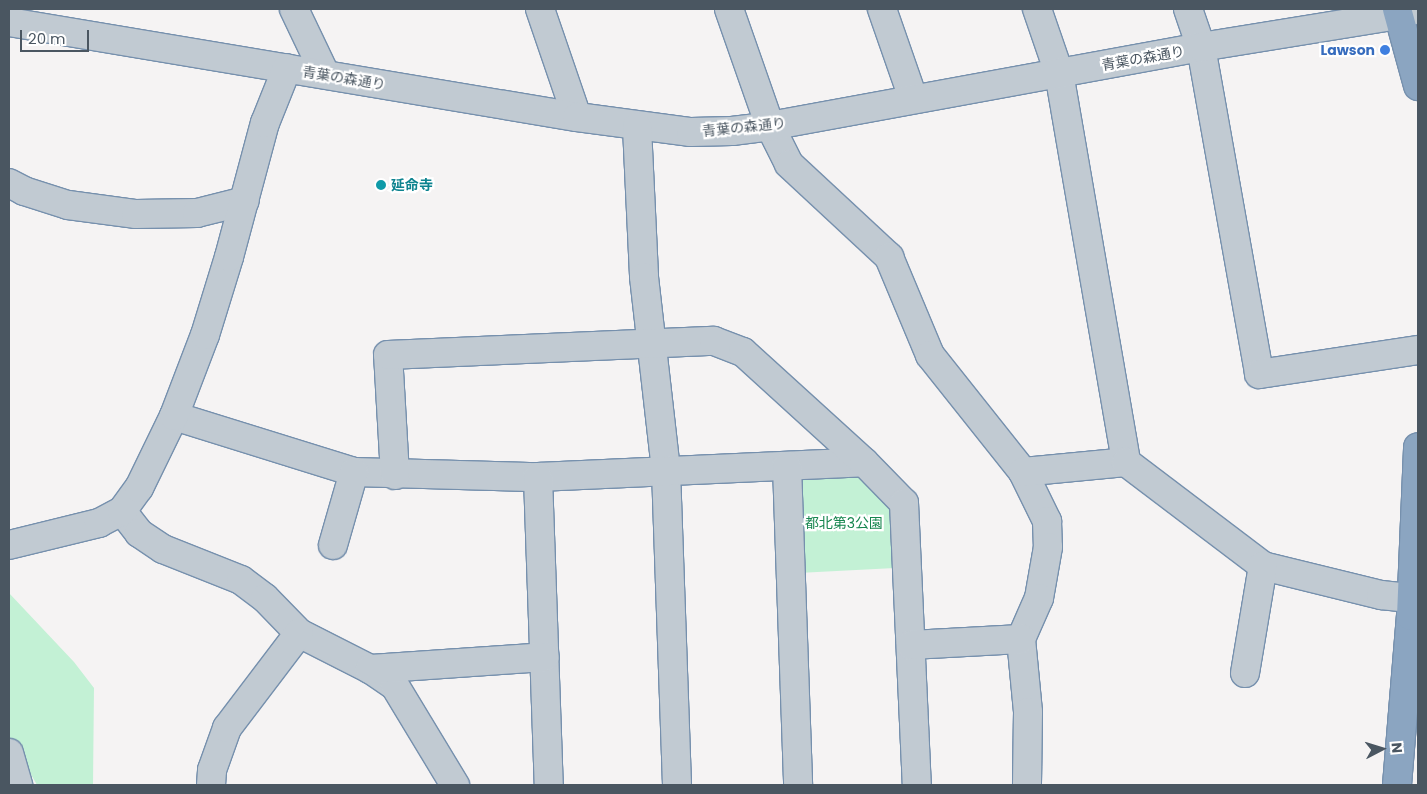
<!DOCTYPE html>
<meta charset="utf-8">
<style>
body{margin:0}
#map{position:relative;width:1427px;height:794px;overflow:hidden;background:#f5f3f3;font-family:Poppins,"Noto Sans JP",sans-serif}
div>[style]{position:absolute}
.green>*{inset:0;background:#c3f1d5}
.roads{filter:drop-shadow(1px 0 #7690ad) drop-shadow(-1px 0 #7690ad) drop-shadow(0 1px #7690ad) drop-shadow(0 -1px #7690ad)}
.minor>*{height:28px;margin:-14px;padding:0 14px;transform-origin:14px;border-radius:14px;background:#c1cad2}
.highway>*{height:28px;margin:-14px;padding:0 14px;transform-origin:14px;border-radius:14px;background:#8ba5c1}
.dots>*{width:14px;height:14px;translate:-50% -50%;box-sizing:border-box;border:2px solid #fff;border-radius:50%}
span{translate:-50% -50%;white-space:nowrap;text-align:center;line-height:1.15;-webkit-text-stroke:4.5px #fff;paint-order:stroke}
.shop-label{font-size:14px;color:#366cbe;font-weight:700}
.right{translate:-100% -50%;text-align:right}
.street-label{font-size:14px;color:#4a5661}
.culture-label{font-size:14px;color:#0d838f;font-weight:700}
.left{translate:0 -50%;text-align:left}
.park-label{font-size:14px;color:#17864f}
.frame{position:absolute;inset:0;border:10px solid #4a5661;pointer-events:none}
.north{position:absolute;left:1357px;top:724px;width:50px;height:50px;-webkit-text-stroke:4px #fff;paint-order:stroke;rotate:85deg;font-size:14px;font-weight:700;line-height:20px;text-align:center;color:#4a5661}
.north::after{content:'';display:block;margin:auto;width:18px;height:22px;background:#4a5661;clip-path:polygon(50% 0,100% 100%,50% 72%,0 100%)}
.scale{position:absolute;left:20px;top:30px;width:69px;height:22px;box-sizing:border-box;border:2px solid #4a5661;border-top:0;padding-left:6px;font-size:15px;line-height:18px;white-space:nowrap;color:#4a5661;-webkit-text-stroke:4px #fff;paint-order:stroke}
</style>
<div id="map">
<div class="green">
<i style="clip-path:polygon(859px 471px,889px 500px,895px 568px,798px 573px,794px 480px,802px 474px)"></i>
<i style="clip-path:polygon(9px 593px,74px 662px,94px 688px,93px 785px,37px 785px,17px 750px,9px 747px)"></i>
</div>
<div class="roads">
<div class="minor">
<i style="left:294px;top:9px;width:72px;rotate:64.5deg"></i>
<i style="left:540px;top:9px;width:114px;rotate:71.1deg"></i>
<i style="left:729px;top:9px;width:124px;rotate:70.7deg"></i>
<i style="left:770px;top:126px;width:42px;rotate:63.4deg"></i>
<i style="left:789px;top:164px;width:137px;rotate:42.9deg"></i>
<i style="left:889px;top:257px;width:106px;rotate:67.3deg"></i>
<i style="left:930px;top:355px;width:149px;rotate:51.5deg"></i>
<i style="left:1023px;top:472px;width:55px;rotate:63.9deg"></i>
<i style="left:1047px;top:521px;width:26px;rotate:88deg"></i>
<i style="left:1048px;top:547px;width:52px;rotate:100deg"></i>
<i style="left:1039px;top:598px;width:45px;rotate:113.7deg"></i>
<i style="left:1021px;top:639px;width:73px;rotate:84.5deg"></i>
<i style="left:1028px;top:712px;width:73px;rotate:90.8deg"></i>
<i style="left:882px;top:9px;width:94px;rotate:70.8deg"></i>
<i style="left:1037px;top:9px;width:68px;rotate:71deg"></i>
<i style="left:1059px;top:73px;width:395px;rotate:80.2deg"></i>
<i style="left:1188px;top:9px;width:40px;rotate:71.1deg"></i>
<i style="left:1201px;top:47px;width:332px;rotate:79.9deg"></i>
<i style="left:1259px;top:374px;width:161px;rotate:-8.6deg"></i>
<i style="left:9px;top:22px;width:576px;rotate:9.5deg"></i>
<i style="left:577px;top:117px;width:115px;rotate:7.5deg"></i>
<i style="left:691px;top:132px;width:41px;rotate:-1.4deg"></i>
<i style="left:732px;top:131px;width:38px;rotate:-7deg"></i>
<i style="left:770px;top:126px;width:438px;rotate:-10.4deg"></i>
<i style="left:1201px;top:47px;width:200px;rotate:-9.2deg"></i>
<i style="left:1398px;top:15px;width:21px;rotate:-17deg"></i>
<i style="left:637px;top:127px;width:150px;rotate:87.3deg"></i>
<i style="left:644px;top:277px;width:194px;rotate:83.5deg"></i>
<i style="left:666px;top:470px;width:315px;rotate:88deg"></i>
<i style="left:9px;top:183px;width:17px;rotate:28deg"></i>
<i style="left:24px;top:191px;width:46px;rotate:17.7deg"></i>
<i style="left:68px;top:205px;width:69px;rotate:7.5deg"></i>
<i style="left:136px;top:214px;width:61px;rotate:-0.9deg"></i>
<i style="left:197px;top:213px;width:49px;rotate:-14deg"></i>
<i style="left:174px;top:416px;width:189px;rotate:17.3deg"></i>
<i style="left:354px;top:472px;width:184px;rotate:1.6deg"></i>
<i style="left:538px;top:477px;width:326px;rotate:-2.6deg"></i>
<i style="left:787px;top:466px;width:319px;rotate:88deg"></i>
<i style="left:1023px;top:472px;width:103px;rotate:-5.5deg"></i>
<i style="left:1126px;top:462px;width:172px;rotate:37.2deg"></i>
<i style="left:1263px;top:566px;width:122px;rotate:13.8deg"></i>
<i style="left:1381px;top:595px;width:31px;rotate:6deg"></i>
<i style="left:395px;top:475px;width:120px;rotate:-93.3deg"></i>
<i style="left:388px;top:355px;width:326px;rotate:-2.5deg"></i>
<i style="left:714px;top:341px;width:31px;rotate:21deg"></i>
<i style="left:743px;top:352px;width:164px;rotate:42.3deg"></i>
<i style="left:864px;top:462px;width:57px;rotate:45.7deg"></i>
<i style="left:904px;top:503px;width:282px;rotate:87.4deg"></i>
<i style="left:538px;top:477px;width:308px;rotate:88deg"></i>
<i style="left:122px;top:511px;width:28px;rotate:52deg"></i>
<i style="left:139px;top:533px;width:29px;rotate:34deg"></i>
<i style="left:163px;top:549px;width:84px;rotate:21.7deg"></i>
<i style="left:241px;top:580px;width:30px;rotate:37deg"></i>
<i style="left:265px;top:598px;width:49px;rotate:45.8deg"></i>
<i style="left:299px;top:633px;width:80px;rotate:26.9deg"></i>
<i style="left:370px;top:669px;width:30px;rotate:34deg"></i>
<i style="left:395px;top:686px;width:116px;rotate:58.8deg"></i>
<i style="left:9px;top:545px;width:93px;rotate:-13.7deg"></i>
<i style="left:99px;top:523px;width:26px;rotate:-28deg"></i>
<i style="left:122px;top:511px;width:29px;rotate:-54deg"></i>
<i style="left:139px;top:488px;width:80px;rotate:-64.1deg"></i>
<i style="left:174px;top:416px;width:87px;rotate:-69.1deg"></i>
<i style="left:205px;top:335px;width:82px;rotate:-72.9deg"></i>
<i style="left:229px;top:257px;width:139px;rotate:-75deg"></i>
<i style="left:265px;top:123px;width:59px;rotate:-68.2deg"></i>
<i style="left:333px;top:545px;width:76px;rotate:-74deg"></i>
<i style="left:911px;top:645px;width:110px;rotate:-3.1deg"></i>
<i style="left:370px;top:669px;width:175px;rotate:-3.9deg"></i>
<i style="left:1245px;top:673px;width:109px;rotate:-80.5deg"></i>
<i style="left:9px;top:753px;width:33px;rotate:74deg"></i>
<i style="left:211px;top:785px;width:15px;rotate:-86deg"></i>
<i style="left:212px;top:770px;width:45px;rotate:-70.3deg"></i>
<i style="left:227px;top:728px;width:119px;rotate:-52.8deg"></i>
</div>
<div class="highway">
<i style="left:1397px;top:9px;width:80px;rotate:74.7deg"></i>
<i style="left:1397px;top:785px;width:170px;rotate:-85.3deg"></i>
<i style="left:1411px;top:616px;width:169px;rotate:-87.6deg"></i>
</div>
</div>
<div class="dots">
<i style="left:1385px;top:50px;background:#3f7fe0"></i>
<i style="left:381px;top:185px;background:#0f9aa8"></i>
</div>
<div class="shop-label">
<span class="right" style="left:1375px;top:50px">Lawson</span>
</div>
<div class="street-label">
<span style="left:1143px;top:58px;rotate:-10deg">青葉の森通り</span>
<span style="left:344px;top:78px;rotate:9deg">青葉の森通り</span>
<span style="left:744px;top:127px;rotate:-6deg">青葉の森通り</span>
</div>
<div class="culture-label">
<span class="left" style="left:391px;top:185px">延命寺</span>
</div>
<div class="park-label">
<span style="left:844px;top:523px">都北第3公園</span>
</div>
<div class="frame"></div>
<div class="north">N</div>
<div class="scale">20 m</div>
</div>
